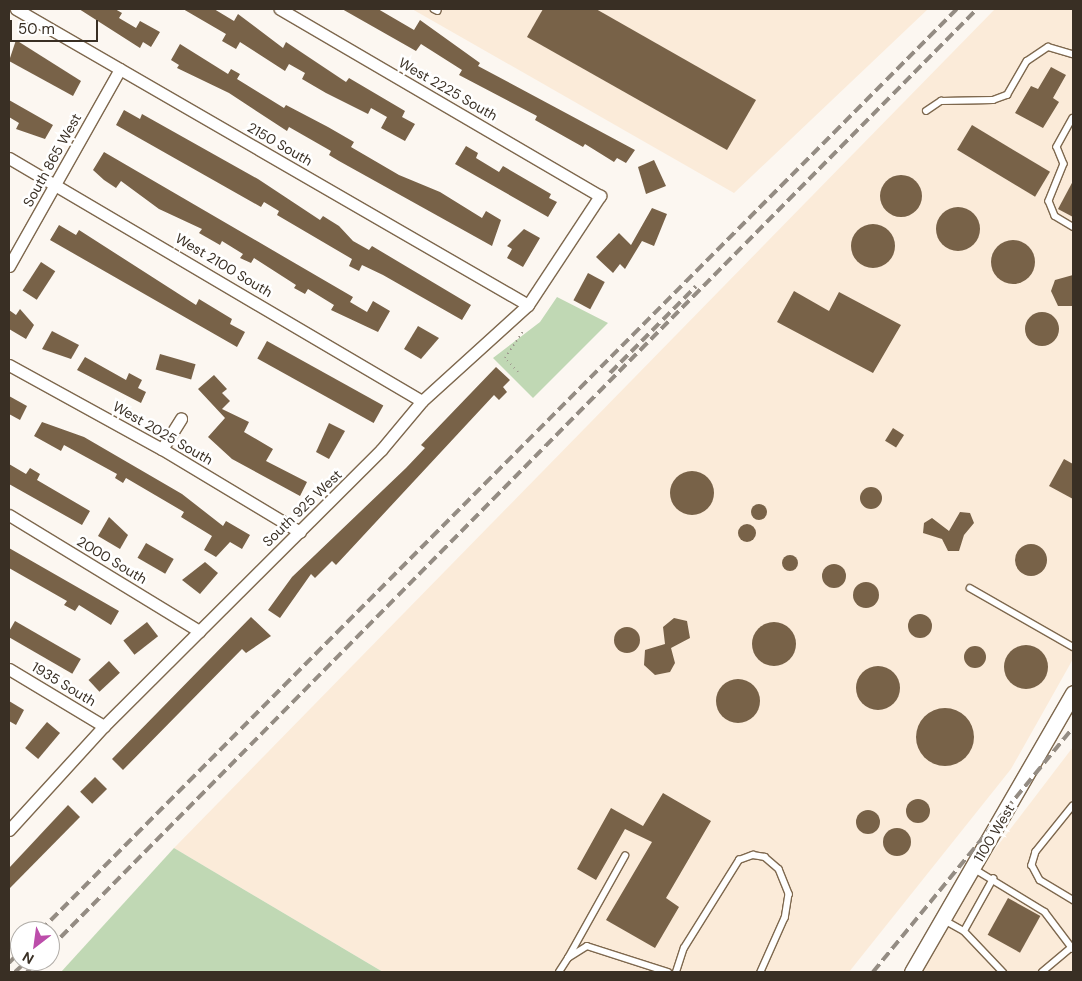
<!DOCTYPE html>
<style>
body{margin:0}
#map{position:relative;width:1082px;height:981px;overflow:hidden;background:#fcf7f1;font-family:"DM Sans",sans-serif}
div>[style]{position:absolute}
.industrial>*{inset:0;background:#fbebd9}
.green>*{inset:0;background:#c0d8b4}
.building>*{inset:0;background:#786248;transform-origin:0 0}
.round{border-radius:50%}
.path>*{height:2px;margin-top:-1px;transform-origin:0;background:repeating-linear-gradient(90deg,#9e978e 0 1px,transparent 0 5px)}
.roads{filter:drop-shadow(1px 0 #7e684e) drop-shadow(-1px 0 #7e684e) drop-shadow(0 1px #7e684e) drop-shadow(0 -1px #7e684e)}
.service>*{height:5.5px;margin:-2.75px;padding:0 2.75px;transform-origin:2.75px;border-radius:2.75px;background:#fff}
.minor>*{height:11px;margin:-5.5px;padding:0 5.5px;transform-origin:5.5px;border-radius:5.5px;background:#fff}
.tertiary>*{height:15px;margin:-7.5px;padding:0 7.5px;transform-origin:7.5px;border-radius:7.5px;background:#fff}
.rail>*{height:4px;margin-top:-2px;transform-origin:0;background:repeating-linear-gradient(90deg,#948c83 0 10px,transparent 0 15px)}
span{translate:-50% -50%;white-space:nowrap;text-align:center;line-height:1.15;-webkit-text-stroke:5px #fff;paint-order:stroke}
.street-label{font-size:14px;color:#392f24}
.frame{position:absolute;inset:0;border:10px solid #392f24;pointer-events:none}
.north{position:absolute;left:10px;top:921px;width:50px;height:50px;box-sizing:border-box;background:#fff;border:1px solid #b0aca7;border-radius:50%;rotate:210deg;font-size:14px;font-weight:700;line-height:20px;text-align:center;color:#392f24}
.north::after{content:'';display:block;margin:auto;width:18px;height:22px;background:#bc4daa;clip-path:polygon(50% 0,100% 100%,50% 72%,0 100%)}
.scale{position:absolute;left:10px;top:20px;width:88px;height:22px;box-sizing:border-box;border:2px solid #392f24;border-top:0;padding-left:6px;font-size:15px;line-height:18px;white-space:nowrap;color:#392f24;-webkit-text-stroke:4px #fff;paint-order:stroke}
</style>
<div id="map">
<div class="industrial">
<i style="clip-path:polygon(412px 9px,928px 9px,734px 193px)"></i>
<i style="clip-path:polygon(995px 9px,1073px 9px,1073px 659px,1011px 769px,849px 972px,383px 972px,174px 848px)"></i>
<i style="clip-path:polygon(1073px 747px,1073px 972px,918px 972px,989px 857px)"></i>
</div>
<div class="green">
<i style="clip-path:polygon(557px 297px,608px 323px,533px 398px,493px 358px,540px 322px)"></i>
<i style="clip-path:polygon(174px 848px,383px 972px,61px 972px)"></i>
</div>
<div class="building">
<i style="clip-path:polygon(79px 9px,115px 9px,122px 13px,119px 18px,136px 28px,140px 21px,160px 32px,151px 47px,143px 42px,140px 48px)"></i>
<i style="clip-path:polygon(183px 9px,214px 9px,234px 21px,238px 14px,283px 48px,286px 42px,346px 82px,349px 78px,405px 111px,402px 117px,415px 124px,405px 141px,381px 128px,387px 117px,371px 108px,368px 114px,326px 93px,302px 79px,305px 73px,289px 64px,285px 71px,240px 42px,236px 49px,222px 41px,226px 34px)"></i>
<i style="clip-path:polygon(342px 9px,378px 9px,414px 30px,420px 20px,480px 63px,478px 66px,635px 150px,626px 163px,617px 158px,614px 162px,585px 144px,583px 147px,535px 120px,537px 116px,459px 75px,462px 70px,421px 44px,416px 51px)"></i>
<i style="clip-path:polygon(543px 9px,596px 9px,756px 100px,727px 150px,527px 37px)"></i>
<i style="clip-path:polygon(16px 40px,81px 81px,73px 96px,9px 61px)"></i>
<i style="clip-path:polygon(180px 44px,228px 74px,231px 69px,240px 74px,237px 79px,284px 108px,286px 105px,328px 127px,354px 142px,351px 147px,399px 175px,440px 192px,482px 218px,486px 211px,501px 220px,492px 246px,339px 161px,329px 155px,331px 151px,289px 127px,287px 131px,229px 93px,177px 68px,179px 65px,171px 60px)"></i>
<i style="clip-path:polygon(1051px 67px,1066px 75px,1053px 98px,1059px 102px,1043px 128px,1015px 113px,1031px 86px,1038px 89px)"></i>
<i style="clip-path:polygon(9px 100px,53px 125px,45px 139px,16px 129px,19px 123px,9px 117px)"></i>
<i style="clip-path:polygon(124px 110px,140px 119px,142px 114px,258px 179px,320px 220px,323px 216px,339px 226px,353px 241px,369px 250px,372px 246px,471px 305px,462px 320px,383px 275px,362px 265px,359px 271px,349px 266px,352px 259px,277px 215px,279px 211px,264px 202px,261px 207px,116px 125px)"></i>
<i style="left:972px;top:125px;width:91px;height:29px;rotate:31deg"></i>
<i style="clip-path:polygon(466px 146px,478px 153px,476px 158px,499px 172px,503px 166px,551px 194px,549px 198px,557px 202px,548px 217px,455px 164px)"></i>
<i style="clip-path:polygon(104px 152px,353px 297px,350px 302px,367px 312px,373px 301px,390px 311px,378px 332px,331px 310px,334px 305px,308px 289px,305px 294px,294px 288px,296px 285px,254px 258px,251px 263px,240px 258px,243px 254px,222px 241px,220px 245px,199px 233px,202px 229px,159px 209px,121px 181px,116px 188px,104px 180px,93px 170px)"></i>
<i style="clip-path:polygon(654px 160px,666px 186px,646px 194px,638px 167px)"></i>
<i class="round" style="left:880px;top:175px;width:42px;height:42px"></i>
<i style="clip-path:polygon(1073px 181px,1073px 217px,1058px 209px)"></i>
<i class="round" style="left:936px;top:207px;width:44px;height:44px"></i>
<i style="clip-path:polygon(652px 208px,667px 214px,654px 246px,642px 241px,625px 269px,620px 264px,613px 273px,596px 257px,619px 233px,631px 245px)"></i>
<i class="round" style="left:851px;top:224px;width:44px;height:44px"></i>
<i style="clip-path:polygon(59px 225px,76px 235px,79px 230px,196px 305px,199px 299px,232px 319px,230px 324px,245px 332px,237px 347px,50px 240px)"></i>
<i style="clip-path:polygon(524px 229px,540px 238px,523px 267px,507px 258px,512px 249px,507px 246px)"></i>
<i class="round" style="left:991px;top:240px;width:44px;height:44px"></i>
<i style="left:41px;top:262px;width:17px;height:34px;rotate:33deg"></i>
<i style="left:588px;top:273px;width:19px;height:31px;rotate:28deg"></i>
<i style="clip-path:polygon(1073px 275px,1073px 306px,1058px 306px,1051px 291px,1055px 280px)"></i>
<i style="clip-path:polygon(794px 291px,829px 311px,839px 292px,901px 325px,873px 373px,777px 322px)"></i>
<i style="clip-path:polygon(20px 309px,34px 325px,26px 339px,9px 329px,9px 310px,16px 315px)"></i>
<i class="round" style="left:1025px;top:312px;width:34px;height:34px"></i>
<i style="clip-path:polygon(418px 326px,439px 338px,421px 359px,404px 349px)"></i>
<i style="clip-path:polygon(52px 331px,79px 345px,71px 359px,42px 349px)"></i>
<i style="left:267px;top:341px;width:133px;height:20px;rotate:29deg"></i>
<i style="left:160px;top:354px;width:37px;height:16px;rotate:16deg"></i>
<i style="clip-path:polygon(85px 357px,126px 380px,129px 373px,142px 380px,138px 388px,146px 392px,141px 403px,77px 370px)"></i>
<i style="clip-path:polygon(496px 367px,510px 380px,503px 387px,507px 392px,499px 400px,494px 395px,336px 565px,332px 561px,315px 578px,311px 574px,280px 618px,268px 610px,292px 577px,406px 468px,425px 448px,421px 445px)"></i>
<i style="clip-path:polygon(214px 375px,227px 389px,222px 393px,230px 401px,222px 409px,249px 422px,244px 432px,273px 449px,266px 461px,307px 482px,300px 496px,232px 459px,208px 437px,225px 418px,198px 389px)"></i>
<i style="clip-path:polygon(9px 396px,27px 406px,20px 420px,9px 414px)"></i>
<i style="clip-path:polygon(42px 422px,84px 437px,182px 494px,223px 526px,226px 521px,250px 535px,242px 549px,230px 542px,216px 557px,204px 550px,212px 536px,181px 517px,184px 512px,126px 478px,123px 483px,115px 478px,117px 474px,64px 445px,61px 451px,34px 436px)"></i>
<i style="clip-path:polygon(329px 423px,345px 431px,329px 459px,316px 452px)"></i>
<i style="left:893px;top:428px;width:13px;height:15px;rotate:32deg"></i>
<i style="clip-path:polygon(1064px 459px,1073px 464px,1073px 499px,1049px 486px)"></i>
<i style="clip-path:polygon(9px 464px,26px 474px,30px 468px,40px 474px,37px 480px,90px 511px,82px 525px,9px 484px)"></i>
<i class="round" style="left:670px;top:471px;width:44px;height:44px"></i>
<i class="round" style="left:860px;top:487px;width:22px;height:22px"></i>
<i class="round" style="left:751px;top:504px;width:16px;height:16px"></i>
<i style="clip-path:polygon(960px 512px,970px 513px,974px 523px,964px 535px,959px 551px,948px 551px,942px 539px,923px 533px,924px 523px,932px 518px,949px 531px)"></i>
<i style="clip-path:polygon(109px 517px,128px 535px,120px 549px,98px 536px)"></i>
<i class="round" style="left:738px;top:524px;width:18px;height:18px"></i>
<i style="left:146px;top:543px;width:32px;height:17px;rotate:30deg"></i>
<i class="round" style="left:1015px;top:544px;width:32px;height:32px"></i>
<i style="clip-path:polygon(9px 548px,119px 611px,111px 625px,79px 605px,75px 611px,64px 605px,67px 601px,9px 568px)"></i>
<i class="round" style="left:782px;top:555px;width:16px;height:16px"></i>
<i style="clip-path:polygon(205px 562px,218px 573px,200px 594px,182px 580px)"></i>
<i class="round" style="left:822px;top:564px;width:24px;height:24px"></i>
<i class="round" style="left:853px;top:582px;width:26px;height:26px"></i>
<i class="round" style="left:908px;top:614px;width:24px;height:24px"></i>
<i style="clip-path:polygon(251px 617px,271px 636px,246px 653px,242px 649px,123px 770px,112px 759px)"></i>
<i style="clip-path:polygon(674px 618px,687px 621px,690px 638px,671px 648px,675px 663px,670px 672px,655px 675px,644px 665px,645px 650px,665px 644px,663px 627px)"></i>
<i style="left:15px;top:621px;width:76px;height:17px;rotate:30deg"></i>
<i style="left:147px;top:622px;width:18px;height:30px;rotate:52deg"></i>
<i class="round" style="left:752px;top:622px;width:44px;height:44px"></i>
<i class="round" style="left:614px;top:627px;width:26px;height:26px"></i>
<i class="round" style="left:1004px;top:645px;width:44px;height:44px"></i>
<i class="round" style="left:964px;top:646px;width:22px;height:22px"></i>
<i style="left:109px;top:661px;width:16px;height:28px;rotate:47deg"></i>
<i class="round" style="left:856px;top:666px;width:44px;height:44px"></i>
<i class="round" style="left:716px;top:679px;width:44px;height:44px"></i>
<i style="clip-path:polygon(9px 701px,24px 710px,16px 725px,9px 721px)"></i>
<i class="round" style="left:916px;top:708px;width:58px;height:58px"></i>
<i style="left:47px;top:722px;width:17px;height:34px;rotate:40deg"></i>
<i style="left:95px;top:777px;width:17px;height:21px;rotate:45deg"></i>
<i style="clip-path:polygon(663px 793px,711px 821px,666px 898px,679px 907px,655px 948px,606px 920px,652px 842px,625px 829px,596px 880px,577px 869px,611px 808px,643px 826px)"></i>
<i class="round" style="left:906px;top:799px;width:24px;height:24px"></i>
<i style="clip-path:polygon(68px 805px,80px 817px,9px 889px,9px 868px)"></i>
<i class="round" style="left:856px;top:810px;width:24px;height:24px"></i>
<i class="round" style="left:883px;top:828px;width:28px;height:28px"></i>
<i style="left:1008px;top:898px;width:37px;height:42px;rotate:29deg"></i>
</div>
<div class="path">
<i style="left:518px;top:372px;width:19px;rotate:-133deg"></i>
<i style="left:505px;top:358px;width:34px;rotate:-56deg"></i>
</div>
<div class="roads">
<div class="service">
<i style="left:434px;top:9px;width:4px;rotate:27deg"></i>
<i style="left:926px;top:111px;width:18px;rotate:-34deg"></i>
<i style="left:941px;top:101px;width:52px;rotate:-1.1deg"></i>
<i style="left:993px;top:100px;width:15px;rotate:-20deg"></i>
<i style="left:1007px;top:95px;width:39px;rotate:-60deg"></i>
<i style="left:1027px;top:61px;width:25px;rotate:-34deg"></i>
<i style="left:1048px;top:47px;width:26px;rotate:16deg"></i>
<i style="left:1073px;top:118px;width:33px;rotate:119deg"></i>
<i style="left:1057px;top:147px;width:18px;rotate:68deg"></i>
<i style="left:1064px;top:164px;width:40px;rotate:112deg"></i>
<i style="left:1049px;top:201px;width:16px;rotate:68deg"></i>
<i style="left:1055px;top:216px;width:21px;rotate:31deg"></i>
<i style="left:970px;top:588px;width:119px;rotate:29.8deg"></i>
<i style="left:1073px;top:806px;width:59px;rotate:128.8deg"></i>
<i style="left:1036px;top:852px;width:14px;rotate:107deg"></i>
<i style="left:1032px;top:865px;width:17px;rotate:62deg"></i>
<i style="left:1040px;top:880px;width:39px;rotate:31deg"></i>
<i style="left:973px;top:868px;width:84px;rotate:31.4deg"></i>
<i style="left:1045px;top:912px;width:46px;rotate:52.9deg"></i>
<i style="left:944px;top:920px;width:23px;rotate:29deg"></i>
<i style="left:964px;top:931px;width:57px;rotate:46.4deg"></i>
<i style="left:964px;top:931px;width:60px;rotate:-60.9deg"></i>
<i style="left:568px;top:958px;width:117px;rotate:-60.8deg"></i>
<i style="left:559px;top:972px;width:17px;rotate:-57deg"></i>
<i style="left:568px;top:958px;width:22px;rotate:-32deg"></i>
<i style="left:587px;top:946px;width:85px;rotate:17.8deg"></i>
<i style="left:676px;top:972px;width:25px;rotate:-72deg"></i>
<i style="left:684px;top:948px;width:104px;rotate:-58deg"></i>
<i style="left:739px;top:860px;width:15px;rotate:-20deg"></i>
<i style="left:753px;top:855px;width:12px;rotate:9deg"></i>
<i style="left:765px;top:857px;width:18px;rotate:41deg"></i>
<i style="left:779px;top:869px;width:27px;rotate:68deg"></i>
<i style="left:789px;top:894px;width:24px;rotate:99deg"></i>
<i style="left:785px;top:918px;width:59px;rotate:114deg"></i>
<i style="left:1042px;top:972px;width:38px;rotate:-40deg"></i>
</div>
<div class="minor">
<i style="left:16px;top:9px;width:591px;rotate:30.03deg"></i>
<i style="left:9px;top:158px;width:479px;rotate:30.5deg"></i>
<i style="left:9px;top:266px;width:226px;rotate:-60.6deg"></i>
<i style="left:9px;top:365px;width:175px;rotate:28.8deg"></i>
<i style="left:162px;top:449px;width:161px;rotate:31deg"></i>
<i style="left:162px;top:449px;width:36px;rotate:-58deg"></i>
<i style="left:9px;top:515px;width:223px;rotate:31.4deg"></i>
<i style="left:9px;top:669px;width:111px;rotate:31deg"></i>
<i style="left:9px;top:830px;width:141px;rotate:-47.6deg"></i>
<i style="left:104px;top:726px;width:391px;rotate:-44.9deg"></i>
<i style="left:381px;top:450px;width:64px;rotate:-50.1deg"></i>
<i style="left:422px;top:401px;width:143px;rotate:-42.2deg"></i>
<i style="left:528px;top:305px;width:131px;rotate:-56.6deg"></i>
<i style="left:600px;top:196px;width:371px;rotate:-149.7deg"></i>
</div>
<div class="tertiary">
<i style="left:912px;top:972px;width:322px;rotate:-60deg"></i>
</div>
</div>
<div class="rail">
<i style="left:610px;top:373px;width:122px;rotate:-45.3deg"></i>
<i style="left:40px;top:931px;width:1300px;rotate:-45.16deg"></i>
<i style="left:50px;top:948px;width:1319px;rotate:-45.37deg"></i>
<i style="left:9px;top:963px;width:16px;rotate:-47deg"></i>
<i style="left:15px;top:972px;width:16px;rotate:-43deg"></i>
<i style="left:27px;top:972px;width:16px;rotate:-45deg"></i>
<i style="left:873px;top:972px;width:315px;rotate:-50.7deg"></i>
</div>
<div class="street-label">
<span style="left:448px;top:89px;rotate:30deg">West 2225 South</span>
<span style="left:280px;top:144px;rotate:30deg">2150 South</span>
<span style="left:52px;top:160px;rotate:-61deg">South 865 West</span>
<span style="left:224px;top:265px;rotate:31deg">West 2100 South</span>
<span style="left:163px;top:433px;rotate:30deg">West 2025 South</span>
<span style="left:302px;top:508px;rotate:-44deg">South 925 West</span>
<span style="left:112px;top:560px;rotate:31deg">2000 South</span>
<span style="left:64px;top:684px;rotate:31deg">1935 South</span>
<span style="left:994px;top:833px;rotate:-59deg">1100 West</span>
</div>
<div class="frame"></div>
<div class="north">N</div>
<div class="scale">50 m</div>
</div>
